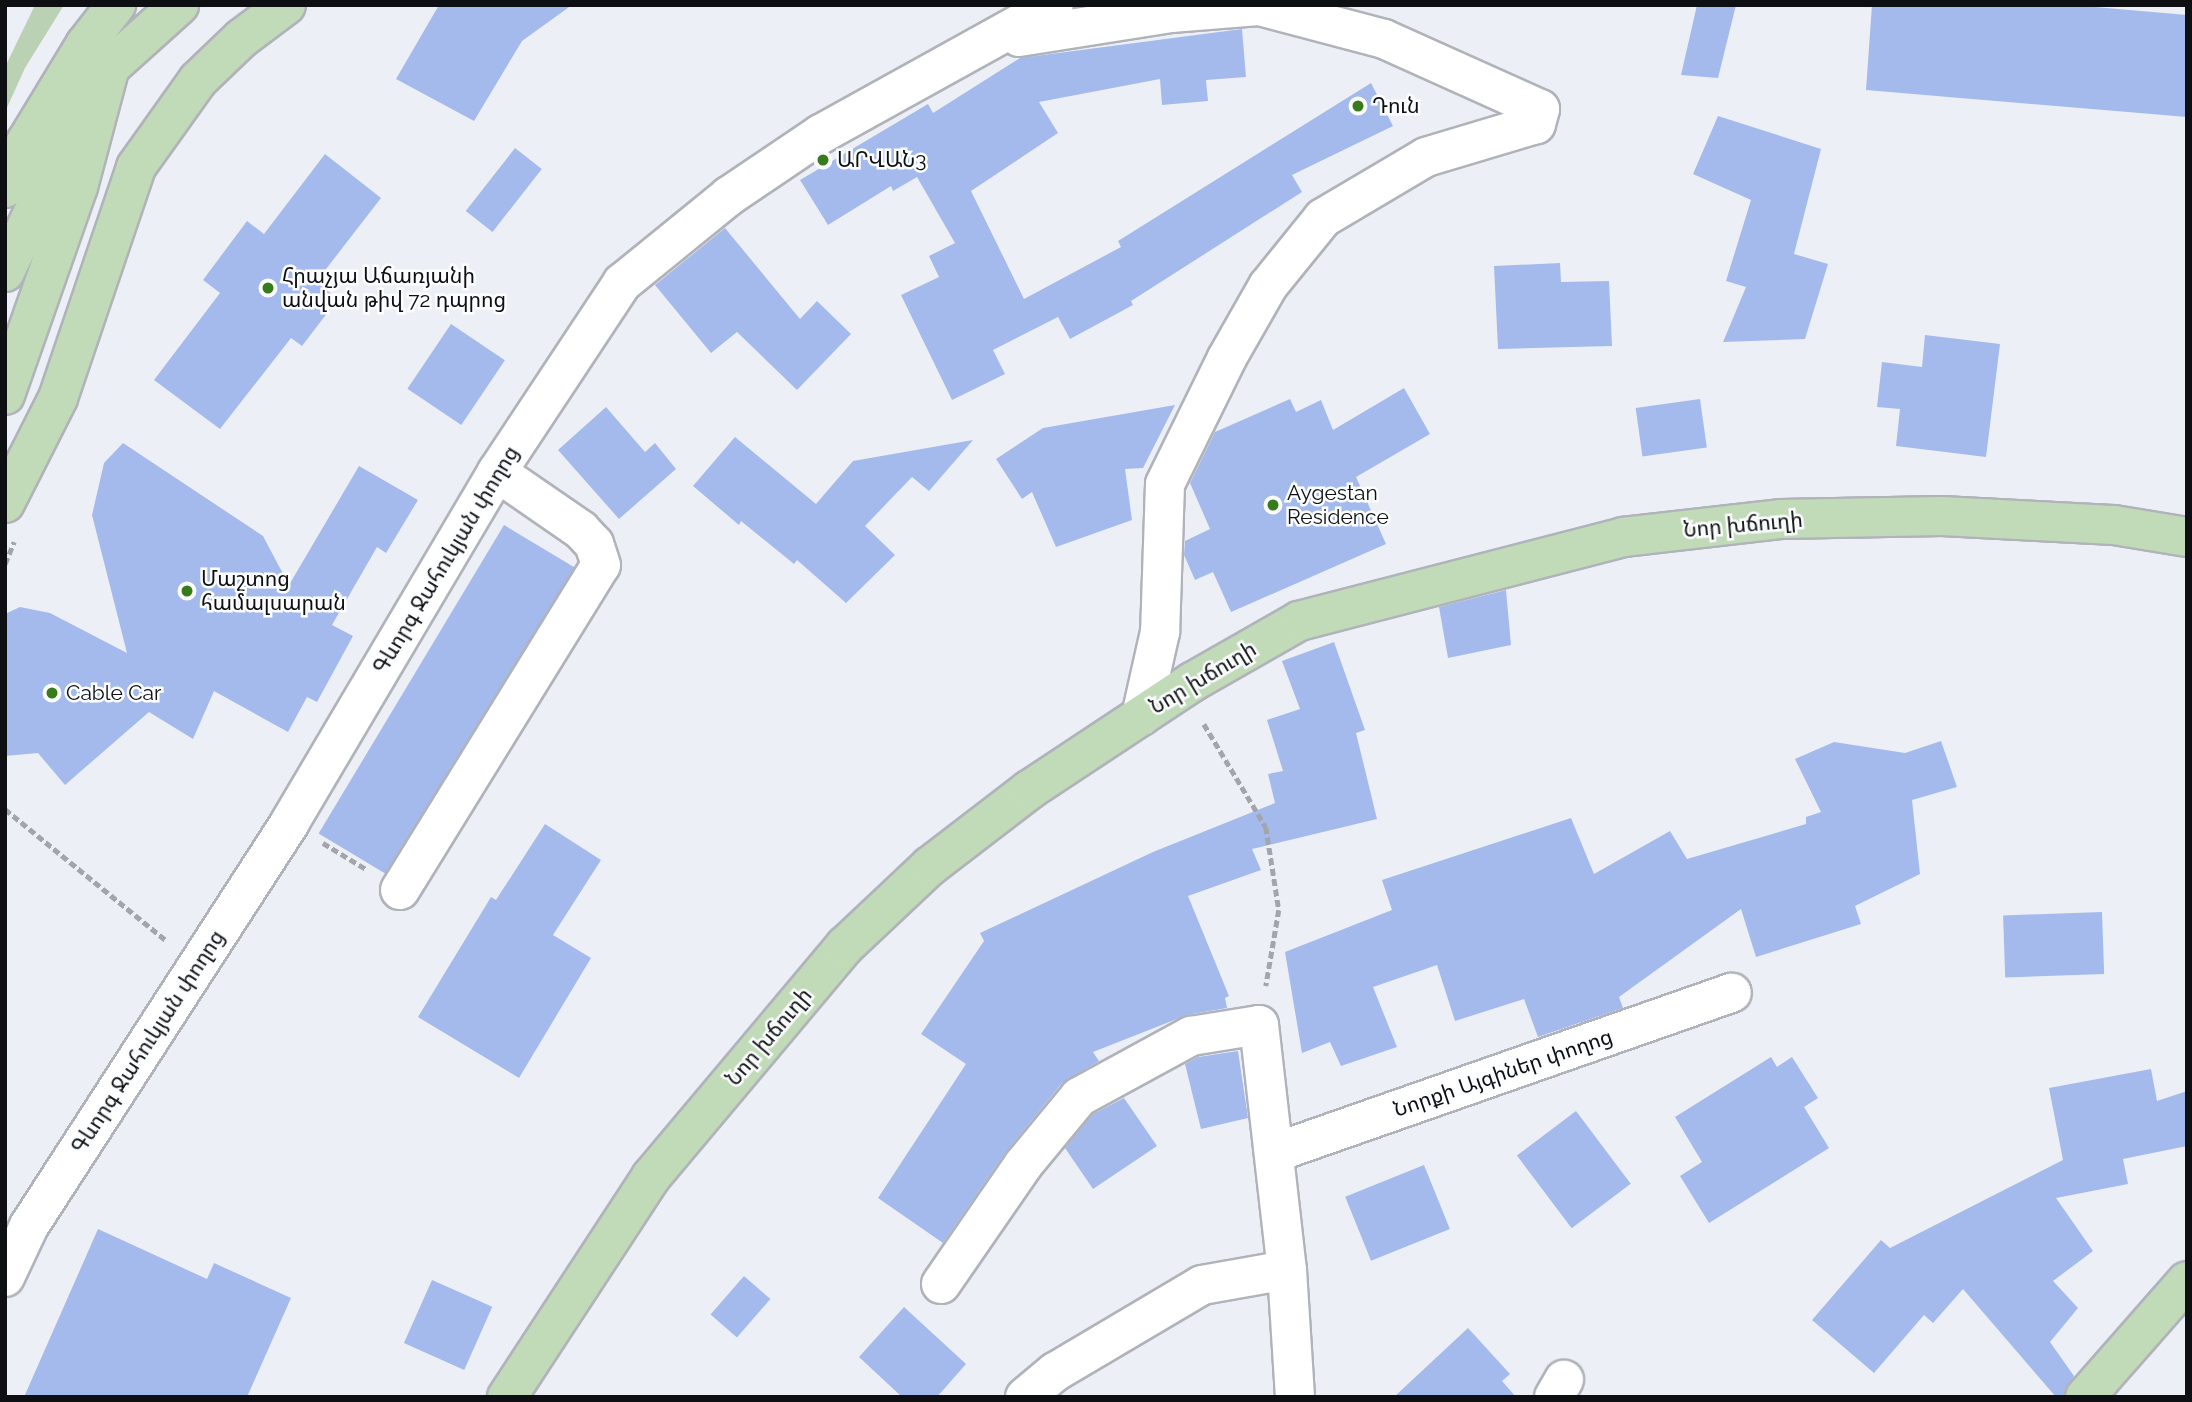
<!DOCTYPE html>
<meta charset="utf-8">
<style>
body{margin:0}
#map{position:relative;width:2192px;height:1402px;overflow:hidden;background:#ecf0f6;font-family:Raleway,"Noto Sans Armenian",sans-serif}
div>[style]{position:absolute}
.green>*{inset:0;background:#bbd1b4}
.building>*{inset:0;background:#a4baec;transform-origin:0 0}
.path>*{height:4.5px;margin-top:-2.25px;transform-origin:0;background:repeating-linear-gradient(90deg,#a2a5aa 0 7px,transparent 0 10.5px)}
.roads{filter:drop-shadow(2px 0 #b0b3ba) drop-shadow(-2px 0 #b0b3ba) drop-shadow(0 2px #b0b3ba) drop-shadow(0 -2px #b0b3ba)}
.minor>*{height:38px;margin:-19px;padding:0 19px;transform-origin:19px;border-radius:19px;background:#fff}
.major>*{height:38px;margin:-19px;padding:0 19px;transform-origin:19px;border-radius:19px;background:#c1dbb8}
.dots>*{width:19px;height:19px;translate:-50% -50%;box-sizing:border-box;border:4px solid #fcfdfe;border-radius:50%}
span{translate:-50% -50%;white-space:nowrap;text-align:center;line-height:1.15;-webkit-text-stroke:5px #fcfdfe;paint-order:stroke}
.poi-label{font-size:21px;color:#0e0f12}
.left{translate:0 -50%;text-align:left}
.street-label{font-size:21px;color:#0e0f12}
.frame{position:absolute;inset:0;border:7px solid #0e0f12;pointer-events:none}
</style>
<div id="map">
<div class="green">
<i style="clip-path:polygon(35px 5px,64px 5px,25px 68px,5px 112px,5px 67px)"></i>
</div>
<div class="building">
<i style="clip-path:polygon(439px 5px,572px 5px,522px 41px,474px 121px,396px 79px)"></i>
<i style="clip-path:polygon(1697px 5px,1736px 5px,1718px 78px,1681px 75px)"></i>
<i style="clip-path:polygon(1872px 5px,2072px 5px,2187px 15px,2187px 117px,1866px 90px)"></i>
<i style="clip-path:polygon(1242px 29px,1246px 77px,1206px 80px,1208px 101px,1162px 105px,1160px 79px,1039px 102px,1058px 133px,971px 191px,1024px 299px,1121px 247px,1118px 241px,1371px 83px,1393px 126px,1292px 175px,1302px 192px,1131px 301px,1133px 305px,1070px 339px,1058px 317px,993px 350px,1005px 374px,952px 400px,901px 295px,939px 277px,929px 256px,955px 243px,917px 177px,893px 191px,891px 186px,828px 225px,800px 180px,928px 104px,933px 113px,1020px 58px)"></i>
<i style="clip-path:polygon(1718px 116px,1821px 149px,1794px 254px,1828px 264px,1805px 339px,1723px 342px,1746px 287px,1726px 281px,1751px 200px,1693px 174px)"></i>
<i style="left:515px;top:148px;width:34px;height:80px;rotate:38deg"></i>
<i style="clip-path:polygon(325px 154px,381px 198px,316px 282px,338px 299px,302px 346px,291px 338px,220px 429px,154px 380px,220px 293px,203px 280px,247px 221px,264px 234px)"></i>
<i style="clip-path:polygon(725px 228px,800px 319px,817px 301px,851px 334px,797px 390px,737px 332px,711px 353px,655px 285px)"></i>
<i style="clip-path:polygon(1560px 263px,1561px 282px,1609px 281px,1612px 346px,1498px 349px,1494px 266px)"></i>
<i style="left:451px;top:324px;width:65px;height:78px;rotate:34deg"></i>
<i style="clip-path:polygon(1925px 335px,2000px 344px,1986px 457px,1896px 446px,1900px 409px,1877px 407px,1882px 362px,1922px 367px)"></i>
<i style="clip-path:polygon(1404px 388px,1430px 434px,1356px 477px,1386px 544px,1231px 612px,1213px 572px,1195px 580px,1184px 555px,1185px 541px,1210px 529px,1190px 483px,1215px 432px,1290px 399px,1296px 412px,1321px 400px,1333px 430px)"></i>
<i style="left:1700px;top:399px;width:49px;height:65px;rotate:82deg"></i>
<i style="clip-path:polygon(1175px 405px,1143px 468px,1125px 469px,1132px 520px,1056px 547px,1032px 492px,1022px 499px,996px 459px,1043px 428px)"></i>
<i style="clip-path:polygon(606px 407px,645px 452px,655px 443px,676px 469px,619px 519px,558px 450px)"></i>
<i style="clip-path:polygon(735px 437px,816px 504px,853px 461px,973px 440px,929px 491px,912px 477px,865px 526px,895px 555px,846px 603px,797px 560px,794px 564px,741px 521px,739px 525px,693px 486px)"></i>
<i style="clip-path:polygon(123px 443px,263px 536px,289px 585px,359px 466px,418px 500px,386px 553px,377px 547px,332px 625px,353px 636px,317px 702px,307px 697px,288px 732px,214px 691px,193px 739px,149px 712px,65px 785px,38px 753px,5px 756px,5px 614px,20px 607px,50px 613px,127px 653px,92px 515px,104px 463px)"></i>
<i style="left:504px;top:525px;width:82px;height:360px;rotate:31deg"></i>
<i style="clip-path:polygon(1506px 590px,1511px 645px,1448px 658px,1439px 607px)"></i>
<i style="clip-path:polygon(1334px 642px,1365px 730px,1356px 733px,1377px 819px,1252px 849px,1261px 870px,1188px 896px,1229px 996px,1225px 998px,1227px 1008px,1187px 1015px,1093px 1052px,1099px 1061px,1062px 1083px,1005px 1153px,943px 1243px,878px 1198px,966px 1064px,921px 1034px,984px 941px,980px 933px,1153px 852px,1275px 803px,1268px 774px,1283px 771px,1267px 720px,1300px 709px,1282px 661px)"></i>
<i style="clip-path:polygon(1941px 741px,1957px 787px,1912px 800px,1920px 874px,1855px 906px,1861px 924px,1756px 957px,1741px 909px,1619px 997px,1623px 1008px,1538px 1037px,1524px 999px,1455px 1021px,1437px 965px,1373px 987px,1397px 1047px,1341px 1066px,1330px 1042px,1302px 1053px,1285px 952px,1392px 910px,1382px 880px,1571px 818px,1594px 874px,1670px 831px,1687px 859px,1806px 824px,1806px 817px,1821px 812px,1795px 759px,1834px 742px,1905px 753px)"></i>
<i style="clip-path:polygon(545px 824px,601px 860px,553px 935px,591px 958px,519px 1078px,418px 1017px,491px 897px,496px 900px)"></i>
<i style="left:2102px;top:912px;width:62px;height:99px;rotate:88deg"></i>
<i style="clip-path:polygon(1238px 1051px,1248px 1118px,1201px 1129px,1185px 1064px,1198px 1057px)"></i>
<i style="clip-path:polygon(1771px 1057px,1777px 1067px,1792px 1057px,1818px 1098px,1804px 1107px,1829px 1148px,1709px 1223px,1680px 1176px,1702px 1162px,1675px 1117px)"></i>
<i style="clip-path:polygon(2151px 1069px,2157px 1101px,2187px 1091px,2187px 1146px,2123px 1159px,2128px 1184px,2056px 1198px,2093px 1251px,2053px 1281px,2078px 1308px,2050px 1342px,2074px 1376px,2064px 1397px,2056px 1397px,1963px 1289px,1933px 1323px,1924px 1315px,1874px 1373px,1812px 1320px,1881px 1240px,1890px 1248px,2063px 1160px,2049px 1088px)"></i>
<i style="clip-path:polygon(1124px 1098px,1157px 1146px,1093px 1189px,1065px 1148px,1093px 1114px)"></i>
<i style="left:1576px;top:1111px;width:91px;height:74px;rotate:53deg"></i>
<i style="left:1424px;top:1165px;width:69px;height:85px;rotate:68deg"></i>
<i style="clip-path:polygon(98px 1229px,207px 1279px,214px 1263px,291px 1298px,247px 1397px,24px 1397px)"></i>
<i style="left:744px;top:1276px;width:35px;height:51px;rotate:41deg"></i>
<i style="left:432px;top:1280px;width:66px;height:69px;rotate:24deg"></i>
<i style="clip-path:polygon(904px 1307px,966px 1364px,937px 1397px,902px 1397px,859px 1357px)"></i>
<i style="clip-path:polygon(1468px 1328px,1510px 1374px,1502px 1381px,1516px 1397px,1394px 1397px)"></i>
</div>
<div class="path">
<i style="left:5px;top:564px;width:24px;rotate:-68deg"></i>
<i style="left:1204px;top:724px;width:120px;rotate:59deg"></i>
<i style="left:1266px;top:827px;width:84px;rotate:81.1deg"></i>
<i style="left:1279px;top:910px;width:77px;rotate:99.7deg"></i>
<i style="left:5px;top:809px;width:209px;rotate:39.2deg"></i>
<i style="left:323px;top:843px;width:50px;rotate:31.2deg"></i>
</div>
<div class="roads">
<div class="minor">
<i style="left:1019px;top:37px;width:154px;rotate:-9deg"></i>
<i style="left:1171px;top:13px;width:88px;rotate:-4.5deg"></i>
<i style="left:1259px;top:6px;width:129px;rotate:14.8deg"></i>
<i style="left:1384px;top:39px;width:171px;rotate:24.2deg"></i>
<i style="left:1540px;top:109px;width:16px;rotate:105deg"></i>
<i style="left:1536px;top:124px;width:115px;rotate:163.3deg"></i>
<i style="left:1426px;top:157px;width:120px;rotate:149.4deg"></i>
<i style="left:1323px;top:218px;width:87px;rotate:129deg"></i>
<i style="left:1268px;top:286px;width:83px;rotate:119.7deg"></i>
<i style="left:1227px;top:358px;width:140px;rotate:116.2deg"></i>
<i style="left:1165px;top:484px;width:148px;rotate:91.9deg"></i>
<i style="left:1160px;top:632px;width:86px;rotate:102.7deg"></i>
<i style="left:400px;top:890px;width:382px;rotate:-58.3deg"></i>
<i style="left:601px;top:565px;width:22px;rotate:-108deg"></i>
<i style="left:594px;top:544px;width:19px;rotate:-133deg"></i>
<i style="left:581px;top:530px;width:102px;rotate:-145.4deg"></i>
<i style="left:1274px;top:1153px;width:485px;rotate:-19.3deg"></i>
<i style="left:5px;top:1277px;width:56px;rotate:-64.8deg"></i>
<i style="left:29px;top:1226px;width:481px;rotate:-57.1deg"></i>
<i style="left:290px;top:822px;width:407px;rotate:-59.4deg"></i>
<i style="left:497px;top:472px;width:227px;rotate:-56.5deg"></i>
<i style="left:622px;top:283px;width:138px;rotate:-39.1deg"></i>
<i style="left:729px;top:196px;width:111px;rotate:-34deg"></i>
<i style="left:821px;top:134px;width:266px;rotate:-29deg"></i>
<i style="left:941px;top:1284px;width:145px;rotate:-55.4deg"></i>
<i style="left:1023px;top:1165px;width:88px;rotate:-50.5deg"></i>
<i style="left:1079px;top:1097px;width:128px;rotate:-28.6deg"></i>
<i style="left:1191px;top:1036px;width:69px;rotate:-9.2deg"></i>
<i style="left:1259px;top:1025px;width:247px;rotate:83.5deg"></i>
<i style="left:1287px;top:1270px;width:127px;rotate:86.4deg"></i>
<i style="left:1025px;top:1397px;width:39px;rotate:-40deg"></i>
<i style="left:1055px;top:1372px;width:171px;rotate:-30.6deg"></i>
<i style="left:1202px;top:1285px;width:86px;rotate:-10deg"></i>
<i style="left:1554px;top:1397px;width:20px;rotate:-60deg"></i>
</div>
<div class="major">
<i style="left:5px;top:188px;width:51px;rotate:-65.5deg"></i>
<i style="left:26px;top:142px;width:114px;rotate:-58.7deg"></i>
<i style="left:85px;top:45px;width:51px;rotate:-52.2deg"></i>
<i style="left:5px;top:272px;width:124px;rotate:-64.7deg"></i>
<i style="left:58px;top:160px;width:107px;rotate:-60.8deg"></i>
<i style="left:110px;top:67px;width:93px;rotate:-41.9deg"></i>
<i style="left:5px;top:395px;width:220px;rotate:-70.7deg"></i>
<i style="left:78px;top:187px;width:124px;rotate:-75.1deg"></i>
<i style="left:5px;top:503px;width:118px;rotate:-63.2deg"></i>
<i style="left:58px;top:398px;width:244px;rotate:-71.3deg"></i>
<i style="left:136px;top:167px;width:107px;rotate:-54.5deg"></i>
<i style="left:198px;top:80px;width:61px;rotate:-43.7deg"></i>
<i style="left:242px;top:38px;width:55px;rotate:-36.9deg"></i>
<i style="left:507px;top:1397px;width:263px;rotate:-56.8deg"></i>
<i style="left:651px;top:1177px;width:302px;rotate:-50deg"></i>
<i style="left:845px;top:946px;width:117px;rotate:-43.3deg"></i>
<i style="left:930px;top:866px;width:125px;rotate:-37.5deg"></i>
<i style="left:1029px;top:790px;width:196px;rotate:-33.5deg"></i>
<i style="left:1192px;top:682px;width:123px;rotate:-29.7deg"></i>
<i style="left:1299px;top:621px;width:335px;rotate:-14.5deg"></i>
<i style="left:1623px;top:537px;width:158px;rotate:-6.5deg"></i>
<i style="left:1780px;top:519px;width:162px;rotate:-1.1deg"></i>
<i style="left:1942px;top:516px;width:172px;rotate:3deg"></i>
<i style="left:2114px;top:525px;width:74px;rotate:9.3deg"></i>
<i style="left:2085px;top:1397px;width:154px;rotate:-48.7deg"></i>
</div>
</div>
<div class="dots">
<i style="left:1358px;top:106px;background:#387b1c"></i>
<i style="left:823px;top:160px;background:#387b1c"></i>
<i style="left:268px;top:288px;background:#387b1c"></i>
<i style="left:1273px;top:505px;background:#387b1c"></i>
<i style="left:187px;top:591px;background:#387b1c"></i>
<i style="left:52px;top:693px;background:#387b1c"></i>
</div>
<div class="poi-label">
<span class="left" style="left:1372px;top:106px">Դուն</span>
<span class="left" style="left:837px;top:160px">ԱՐՎԱՆ3</span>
<span class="left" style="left:282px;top:288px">Հրաչյա Աճառյանի<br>անվան թիվ 72 դպրոց</span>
<span class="left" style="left:1287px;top:505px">Aygestan<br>Residence</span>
<span class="left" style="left:201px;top:591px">Մաշտոց<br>համալսարան</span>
<span class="left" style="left:66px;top:693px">Cable Car</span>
</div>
<div class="street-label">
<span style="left:1743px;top:525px;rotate:-5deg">Նոր խճուղի</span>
<span style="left:446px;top:560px;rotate:-59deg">Գևորգ Ջահուկյան փողոց</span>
<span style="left:1203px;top:678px;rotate:-31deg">Նոր խճուղի</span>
<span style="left:769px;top:1037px;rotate:-50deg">Նոր խճուղի</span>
<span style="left:148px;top:1042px;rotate:-57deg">Գևորգ Ջահուկյան փողոց</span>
<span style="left:1503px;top:1073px;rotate:-19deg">Նորքի Այգիներ փողոց</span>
</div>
<div class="frame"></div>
</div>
